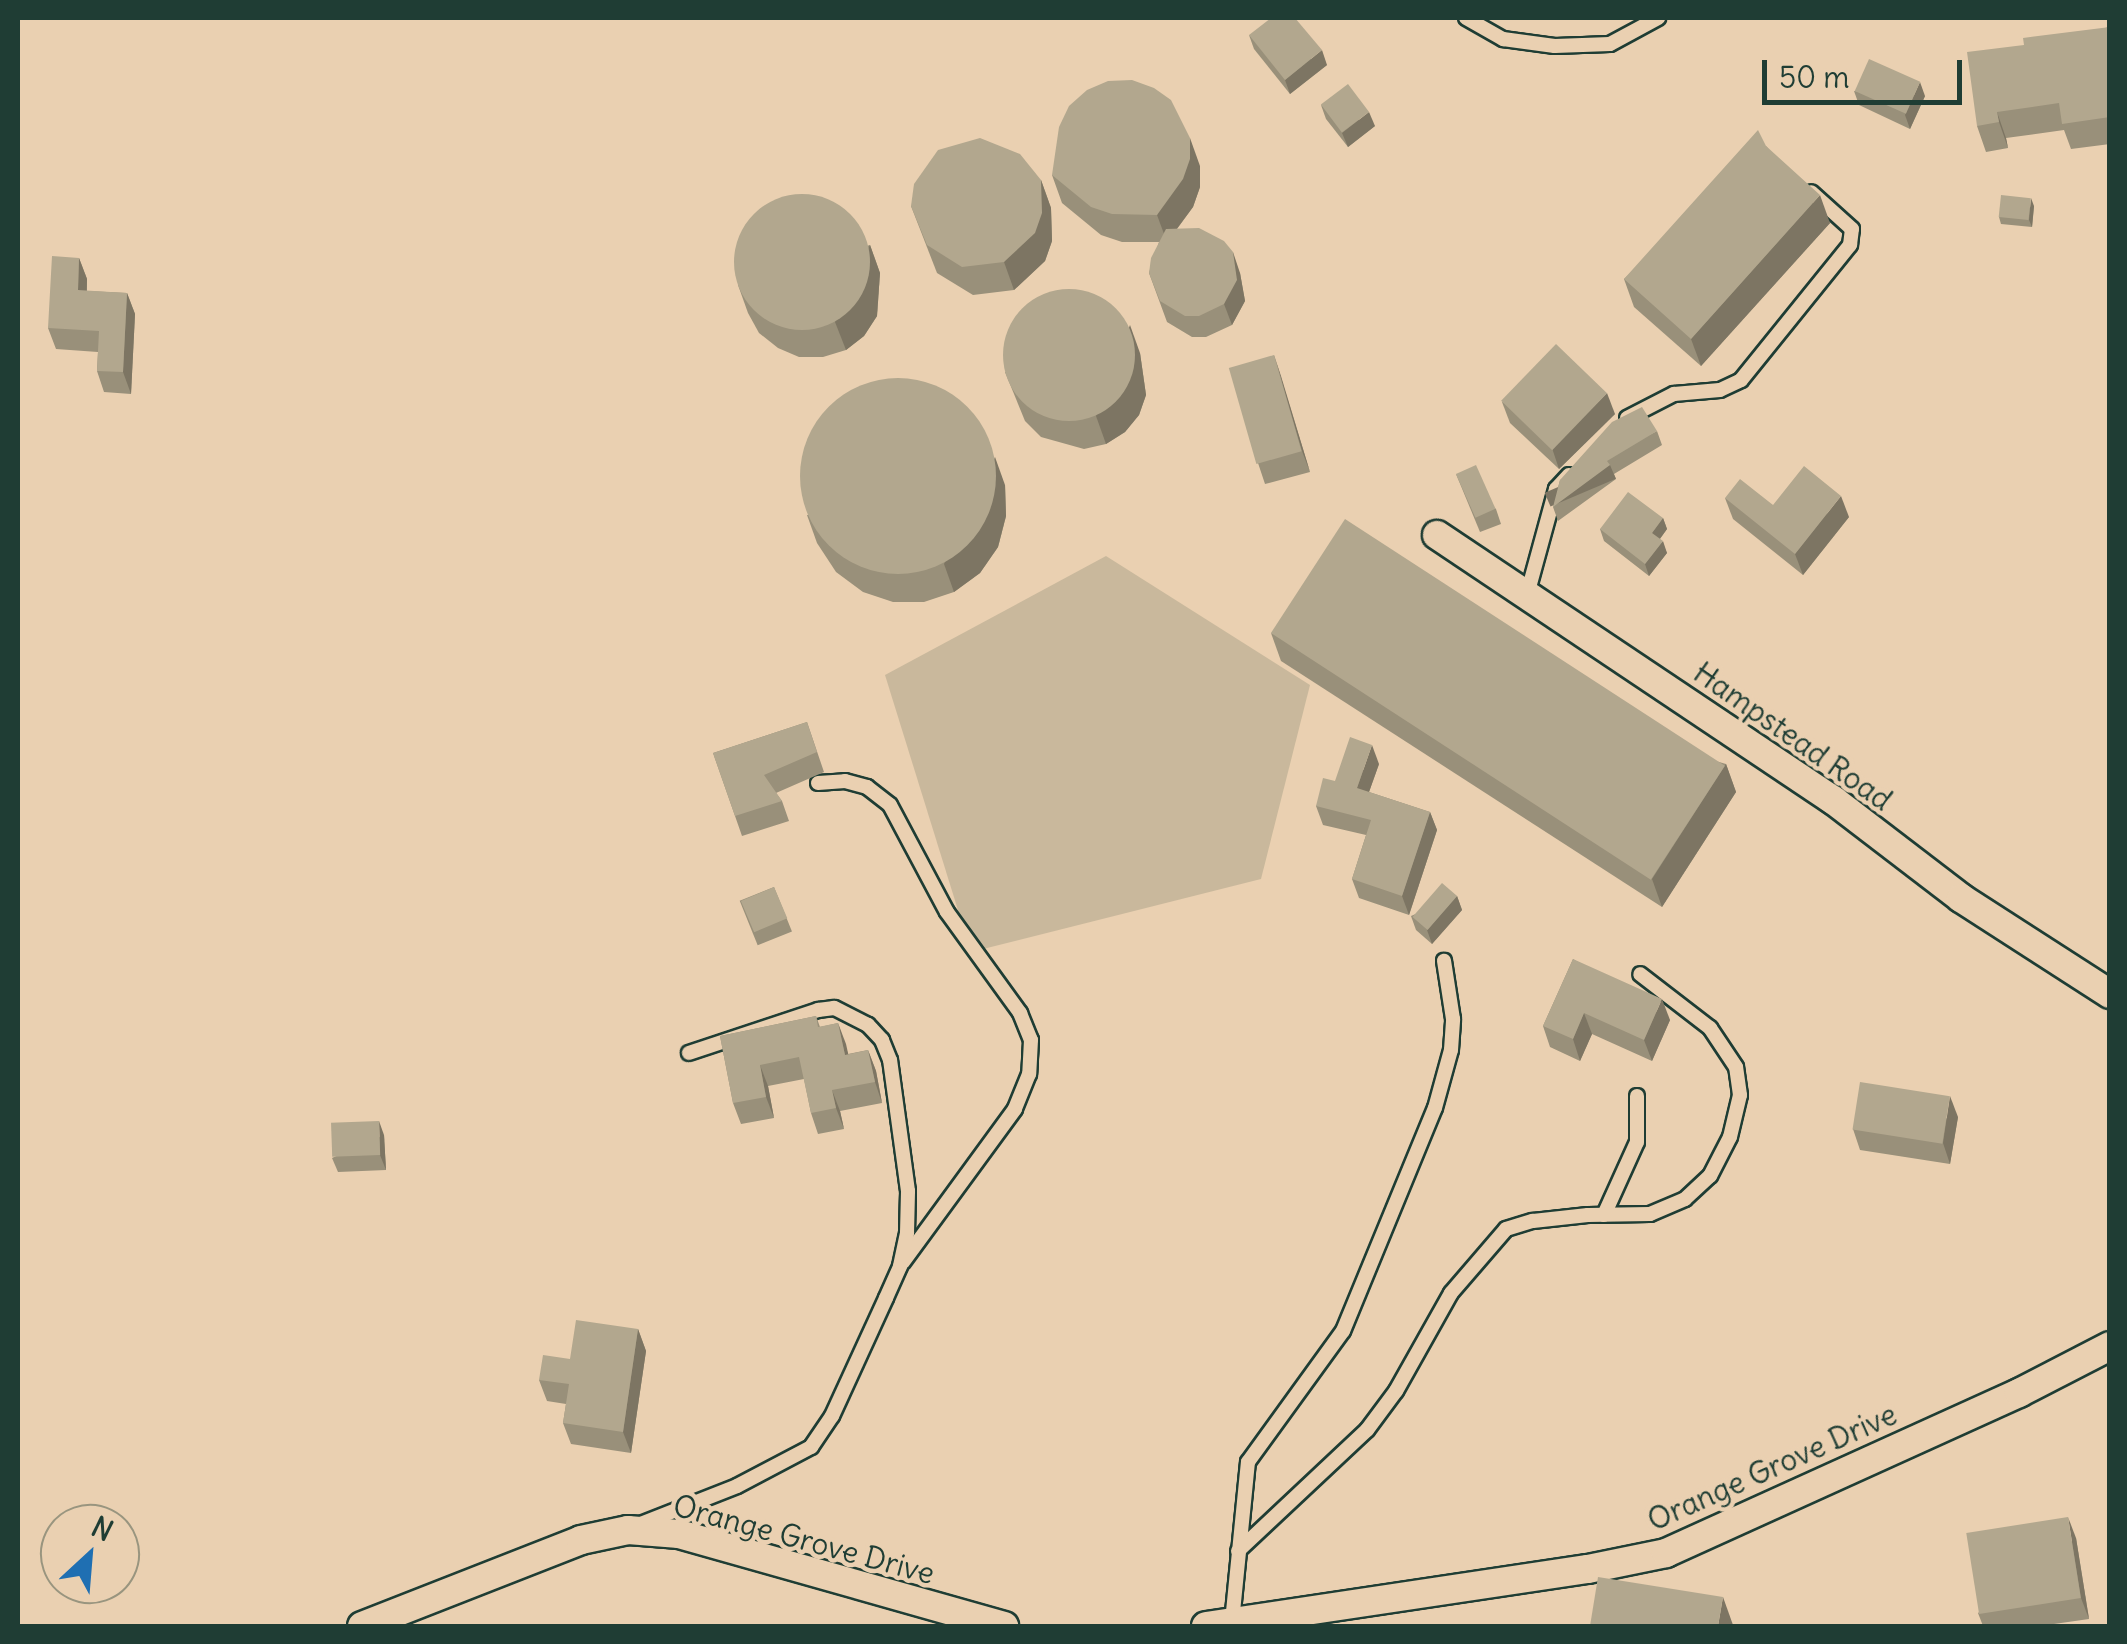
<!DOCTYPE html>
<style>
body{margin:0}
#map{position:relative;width:2127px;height:1644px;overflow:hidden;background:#ead0b1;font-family:Delius,sans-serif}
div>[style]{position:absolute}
.green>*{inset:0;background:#c9b89c}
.roads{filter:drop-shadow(2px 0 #1f3d34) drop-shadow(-2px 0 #1f3d34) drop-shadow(0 2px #1f3d34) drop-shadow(0 -2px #1f3d34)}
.service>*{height:14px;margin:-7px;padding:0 7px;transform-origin:7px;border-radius:7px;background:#ead0b1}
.minor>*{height:28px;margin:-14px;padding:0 14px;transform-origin:14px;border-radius:14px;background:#ead0b1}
.wall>*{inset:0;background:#99907a;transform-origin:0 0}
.shaded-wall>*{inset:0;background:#7d7563;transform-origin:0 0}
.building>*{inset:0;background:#b2a78e;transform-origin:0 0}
.round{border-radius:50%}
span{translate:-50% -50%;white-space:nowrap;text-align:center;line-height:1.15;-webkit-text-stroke:9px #ead0b1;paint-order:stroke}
.street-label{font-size:30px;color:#1f3d34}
.frame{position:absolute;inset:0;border:20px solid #1f3d34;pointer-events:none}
.north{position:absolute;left:40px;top:1504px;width:100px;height:100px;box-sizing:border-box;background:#ead0b1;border:2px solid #99957f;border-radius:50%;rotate:26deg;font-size:28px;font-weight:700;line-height:40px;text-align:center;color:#1f3d34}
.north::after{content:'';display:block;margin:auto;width:35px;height:45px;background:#1f6fb2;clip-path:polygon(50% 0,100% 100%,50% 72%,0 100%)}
.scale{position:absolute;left:1762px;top:60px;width:200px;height:45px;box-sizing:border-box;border:5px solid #1f3d34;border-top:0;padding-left:12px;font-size:30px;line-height:35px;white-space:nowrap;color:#1f3d34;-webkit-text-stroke:8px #ead0b1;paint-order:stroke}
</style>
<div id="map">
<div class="green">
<i style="clip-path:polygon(1106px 556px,1310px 685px,1261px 879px,971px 952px,885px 675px)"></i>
</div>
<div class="roads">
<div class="service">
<i style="left:1466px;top:18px;width:43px;rotate:29.6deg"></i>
<i style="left:1503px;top:39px;width:52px;rotate:7.7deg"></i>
<i style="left:1555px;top:46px;width:55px;rotate:-2.1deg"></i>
<i style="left:1610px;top:44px;width:55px;rotate:-28.4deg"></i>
<i style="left:1627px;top:418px;width:53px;rotate:-27.1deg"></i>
<i style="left:1674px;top:394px;width:46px;rotate:-5deg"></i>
<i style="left:1720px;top:390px;width:23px;rotate:-25deg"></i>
<i style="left:1741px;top:380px;width:174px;rotate:-51.1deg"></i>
<i style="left:1850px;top:245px;width:16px;rotate:-83deg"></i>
<i style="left:1852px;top:229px;width:55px;rotate:-137.9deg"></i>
<i style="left:1527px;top:595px;width:110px;rotate:-74.7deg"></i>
<i style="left:1556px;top:489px;width:19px;rotate:-47deg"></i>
<i style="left:818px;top:783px;width:27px;rotate:-4deg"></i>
<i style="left:845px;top:781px;width:23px;rotate:15deg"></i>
<i style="left:867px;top:787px;width:29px;rotate:38deg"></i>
<i style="left:890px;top:805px;width:121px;rotate:62deg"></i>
<i style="left:947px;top:912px;width:125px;rotate:54.1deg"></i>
<i style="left:1020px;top:1013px;width:29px;rotate:68deg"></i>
<i style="left:1031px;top:1040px;width:34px;rotate:93deg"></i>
<i style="left:1029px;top:1074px;width:38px;rotate:112deg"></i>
<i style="left:1015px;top:1109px;width:190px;rotate:126.2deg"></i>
<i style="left:1604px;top:1215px;width:80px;rotate:-65.7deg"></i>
<i style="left:1637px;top:1142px;width:46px;rotate:-90deg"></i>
<i style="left:638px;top:1525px;width:106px;rotate:-21.5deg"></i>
<i style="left:737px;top:1486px;width:84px;rotate:-27.8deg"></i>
<i style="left:811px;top:1447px;width:37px;rotate:-56deg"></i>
<i style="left:832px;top:1416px;width:130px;rotate:-65.4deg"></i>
<i style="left:886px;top:1298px;width:35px;rotate:-66deg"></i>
<i style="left:900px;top:1266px;width:34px;rotate:-78deg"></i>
<i style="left:907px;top:1233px;width:42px;rotate:-88.6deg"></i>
<i style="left:908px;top:1191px;width:132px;rotate:-97.8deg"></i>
<i style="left:890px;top:1060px;width:22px;rotate:-112deg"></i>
<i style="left:882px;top:1040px;width:21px;rotate:-133deg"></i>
<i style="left:868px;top:1025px;width:38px;rotate:-153deg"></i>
<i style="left:834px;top:1008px;width:16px;rotate:173deg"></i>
<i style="left:818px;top:1010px;width:136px;rotate:161.6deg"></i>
<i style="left:1238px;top:1551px;width:177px;rotate:-43.2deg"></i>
<i style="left:1367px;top:1430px;width:49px;rotate:-53.4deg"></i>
<i style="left:1396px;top:1391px;width:112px;rotate:-60.7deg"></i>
<i style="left:1451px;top:1293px;width:84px;rotate:-49.3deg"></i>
<i style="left:1506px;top:1229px;width:28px;rotate:-17deg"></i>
<i style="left:1533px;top:1221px;width:55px;rotate:-6.2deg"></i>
<i style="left:1588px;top:1215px;width:62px;rotate:-0.9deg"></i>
<i style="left:1650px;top:1214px;width:38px;rotate:-23deg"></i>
<i style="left:1685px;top:1199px;width:34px;rotate:-43deg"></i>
<i style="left:1710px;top:1176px;width:44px;rotate:-62.9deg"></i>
<i style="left:1730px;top:1137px;width:43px;rotate:-76.6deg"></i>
<i style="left:1740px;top:1095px;width:28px;rotate:-98deg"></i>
<i style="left:1736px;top:1067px;width:47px;rotate:-123.7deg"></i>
<i style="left:1710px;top:1028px;width:88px;rotate:-142.4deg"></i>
<i style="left:1232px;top:1622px;width:161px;rotate:-84.3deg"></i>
<i style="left:1248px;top:1462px;width:162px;rotate:-54.1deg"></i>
<i style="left:1343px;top:1331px;width:241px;rotate:-67.6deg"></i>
<i style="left:1435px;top:1108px;width:60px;rotate:-74.6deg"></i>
<i style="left:1451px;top:1050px;width:31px;rotate:-86deg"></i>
<i style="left:1453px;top:1019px;width:59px;rotate:-98.8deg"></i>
</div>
<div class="minor">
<i style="left:1437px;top:535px;width:476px;rotate:33.8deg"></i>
<i style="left:1833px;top:800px;width:161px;rotate:37.4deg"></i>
<i style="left:1961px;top:898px;width:177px;rotate:32.8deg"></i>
<i style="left:362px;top:1626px;width:235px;rotate:-21.4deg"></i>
<i style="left:581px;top:1540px;width:48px;rotate:-12deg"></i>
<i style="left:628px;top:1530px;width:51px;rotate:4.5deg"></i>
<i style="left:679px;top:1534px;width:338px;rotate:15.8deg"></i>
<i style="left:1206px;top:1626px;width:386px;rotate:-8.5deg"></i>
<i style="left:1588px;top:1569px;width:80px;rotate:-11.6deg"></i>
<i style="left:1666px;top:1553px;width:388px;rotate:-24.4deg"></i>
<i style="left:2019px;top:1393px;width:102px;rotate:-27.3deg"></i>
</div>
</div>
<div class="wall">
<i style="clip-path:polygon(2110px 27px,2110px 144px,2071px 149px,2064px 130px,2006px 138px,2008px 148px,1986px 152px,1977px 126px,2024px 45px)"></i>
<i style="clip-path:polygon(1249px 35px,1327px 65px,1290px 94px,1254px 49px)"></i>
<i style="clip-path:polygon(1854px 91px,1925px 96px,1910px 129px,1859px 105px)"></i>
<i style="clip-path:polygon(1321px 105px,1375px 126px,1348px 147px,1326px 119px)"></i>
<i style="clip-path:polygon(1766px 146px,1830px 223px,1701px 366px,1634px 307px,1624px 279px)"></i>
<i style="clip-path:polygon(1200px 166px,1200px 187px,1193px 207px,1177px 229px,1240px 273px,1245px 301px,1232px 325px,1206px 337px,1192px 337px,1167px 322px,1149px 273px,1159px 242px,1122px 242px,1101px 235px,1062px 203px,1052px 175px)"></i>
<i style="clip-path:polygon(1041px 180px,1051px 208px,1052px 241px,1045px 261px,1014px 290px,973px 295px,937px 273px,911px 206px)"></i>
<i style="clip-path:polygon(2034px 206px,2032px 227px,2001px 224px,1999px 217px)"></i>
<i style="clip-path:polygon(870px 245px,880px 273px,877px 316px,864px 336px,846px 350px,823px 357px,799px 357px,778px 348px,759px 333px,748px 313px,738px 285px)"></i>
<i style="clip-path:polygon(79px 258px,87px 279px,87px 291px,127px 293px,135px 314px,131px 394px,104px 392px,97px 371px,98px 352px,56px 349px,48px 328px)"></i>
<i style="clip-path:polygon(1140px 353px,1146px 395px,1139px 415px,1125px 432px,1106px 444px,1084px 449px,1041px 437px,1025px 421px,1005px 372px)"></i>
<i style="clip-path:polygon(1274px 355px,1310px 472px,1265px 484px,1258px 463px)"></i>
<i style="clip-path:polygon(1502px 402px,1615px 414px,1559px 469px,1510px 423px)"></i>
<i style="clip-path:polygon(1657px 431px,1662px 445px,1614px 474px,1616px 479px,1558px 521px,1553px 507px,1560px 480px)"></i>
<i style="clip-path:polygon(1456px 474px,1496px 509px,1501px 524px,1480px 532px)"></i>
<i style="clip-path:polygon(1005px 485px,1006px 516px,998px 547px,980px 573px,954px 592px,924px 602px,893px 602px,863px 592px,836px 572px,817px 543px,807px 515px)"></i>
<i style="clip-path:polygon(1725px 498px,1773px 505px,1849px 517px,1803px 575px,1733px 519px)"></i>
<i style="clip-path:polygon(1663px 518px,1667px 529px,1660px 539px,1667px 553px,1649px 576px,1604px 541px,1600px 529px)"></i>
<i style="clip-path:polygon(1271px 633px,1726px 764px,1736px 792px,1662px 907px,1281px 661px)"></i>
<i style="clip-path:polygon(807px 722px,824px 772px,776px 793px,782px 801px,789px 821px,742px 836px,713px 753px)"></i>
<i style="clip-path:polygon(1379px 764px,1369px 792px,1430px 812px,1437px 830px,1409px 915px,1359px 898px,1352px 879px,1366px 835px,1323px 825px,1316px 806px,1335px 781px)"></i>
<i style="left:774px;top:887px;width:48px;height:37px;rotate:68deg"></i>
<i style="clip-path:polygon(1457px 896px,1462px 910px,1432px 944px,1416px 930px,1411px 916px)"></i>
<i style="clip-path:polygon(1573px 959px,1670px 1020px,1652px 1061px,1592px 1034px,1580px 1061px,1550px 1047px,1543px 1026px)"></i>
<i style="clip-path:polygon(816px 1016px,820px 1027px,838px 1023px,848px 1054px,868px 1050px,876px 1071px,882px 1103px,840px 1111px,844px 1129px,818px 1134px,811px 1113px,804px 1079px,768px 1086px,774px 1118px,741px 1124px,733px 1103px,720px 1036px)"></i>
<i style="clip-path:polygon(1958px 1117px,1950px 1164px,1860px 1150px,1853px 1129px)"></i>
<i style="clip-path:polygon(384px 1135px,386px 1170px,338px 1172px,332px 1158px)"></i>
<i style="clip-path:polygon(638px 1329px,646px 1351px,631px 1453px,571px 1444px,563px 1423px,566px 1404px,547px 1401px,539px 1380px,570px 1359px)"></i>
<i style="clip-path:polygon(2076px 1538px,2089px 1619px,2040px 1626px,1983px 1626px,1978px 1613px)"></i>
</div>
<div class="shaded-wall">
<i style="clip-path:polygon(1322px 50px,1327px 65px,1290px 94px,1285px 80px)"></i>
<i style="clip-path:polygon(1920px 82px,1925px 96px,1910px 129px,1905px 115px)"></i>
<i style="clip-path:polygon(1369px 112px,1375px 126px,1348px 147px,1342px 133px)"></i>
<i style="clip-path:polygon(1997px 112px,2006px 138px,2008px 148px,1999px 122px)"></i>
<i style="clip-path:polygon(1190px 138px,1200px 166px,1200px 187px,1193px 207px,1167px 242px,1157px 215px)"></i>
<i style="clip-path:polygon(1041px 180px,1051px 208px,1052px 241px,1045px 261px,1014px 290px,1004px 262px)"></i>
<i style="clip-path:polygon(1820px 195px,1830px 223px,1701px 366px,1691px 339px)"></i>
<i style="clip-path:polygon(2031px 198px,2034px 206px,2032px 227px,2029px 220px)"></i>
<i style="clip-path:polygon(870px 245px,880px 273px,877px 316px,864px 336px,846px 350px,835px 322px)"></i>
<i style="clip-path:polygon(1233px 252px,1240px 273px,1245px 301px,1232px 325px,1224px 304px)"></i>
<i style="clip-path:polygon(79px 258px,87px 279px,86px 311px,78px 290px)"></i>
<i style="clip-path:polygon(127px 293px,135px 314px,131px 394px,123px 372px)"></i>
<i style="clip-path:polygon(1130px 325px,1140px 353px,1146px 395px,1139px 415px,1125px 432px,1106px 444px,1096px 416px)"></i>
<i style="clip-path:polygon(1274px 355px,1281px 376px,1310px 472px,1302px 451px)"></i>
<i style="clip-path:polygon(1607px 393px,1615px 414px,1559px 469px,1552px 448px)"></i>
<i style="clip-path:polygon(995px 457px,1005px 485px,1006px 516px,998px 547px,980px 573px,954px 592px,944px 564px)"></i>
<i style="left:1610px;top:465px;width:15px;height:71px;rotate:67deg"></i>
<i style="clip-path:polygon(1841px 496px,1849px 517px,1803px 575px,1795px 554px)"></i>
<i style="clip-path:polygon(1663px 518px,1667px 529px,1656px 544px,1652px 533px)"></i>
<i style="clip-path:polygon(1663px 541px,1667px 553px,1649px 576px,1645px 564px)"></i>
<i style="clip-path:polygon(1372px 745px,1379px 764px,1364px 806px,1357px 788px)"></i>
<i style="clip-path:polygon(1726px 764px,1736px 792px,1662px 907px,1652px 879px)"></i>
<i style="clip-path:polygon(1430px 812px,1437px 830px,1409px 915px,1402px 896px)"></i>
<i style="clip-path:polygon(1457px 896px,1462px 910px,1432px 944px,1427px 930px)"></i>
<i style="clip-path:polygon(1662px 999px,1670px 1020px,1652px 1061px,1644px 1040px)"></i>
<i style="clip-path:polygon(1584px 1013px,1592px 1034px,1580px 1061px,1573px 1039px)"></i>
<i style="clip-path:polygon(838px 1023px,846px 1044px,853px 1076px,845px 1055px)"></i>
<i style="clip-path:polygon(868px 1050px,876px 1071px,882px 1103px,875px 1082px)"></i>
<i style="clip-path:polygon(760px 1065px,768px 1086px,774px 1118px,766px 1097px)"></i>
<i style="clip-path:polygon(832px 1090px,840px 1111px,844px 1129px,836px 1108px)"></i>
<i style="clip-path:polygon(1950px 1096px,1958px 1117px,1950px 1164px,1943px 1143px)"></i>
<i style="clip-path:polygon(379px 1121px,384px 1135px,386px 1170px,380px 1155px)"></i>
<i style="clip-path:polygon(638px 1329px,646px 1351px,631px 1453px,623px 1432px)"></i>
<i style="clip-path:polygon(2068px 1517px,2076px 1538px,2089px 1619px,2081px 1598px)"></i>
<i style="clip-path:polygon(1723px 1597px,1733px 1625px,1732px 1626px,1718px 1626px)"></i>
</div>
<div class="building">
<i style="clip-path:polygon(1271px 18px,1295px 18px,1322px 50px,1285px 80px,1249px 35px)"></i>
<i style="clip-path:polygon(2110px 27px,2110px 117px,2062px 124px,2059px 103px,1997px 112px,1999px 122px,1977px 126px,1967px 52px,2024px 45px,2023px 38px)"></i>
<i style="left:1869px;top:59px;width:56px;height:35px;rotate:24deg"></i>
<i style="clip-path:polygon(1132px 80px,1154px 88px,1171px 100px,1190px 138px,1190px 159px,1183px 179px,1157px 215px,1112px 214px,1091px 207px,1052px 175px,1059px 127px,1069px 106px,1087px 90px,1108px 81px)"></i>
<i style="left:1348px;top:84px;width:35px;height:34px;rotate:53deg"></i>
<i style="clip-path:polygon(1758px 130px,1766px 146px,1820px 195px,1691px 339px,1624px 279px)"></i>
<i style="clip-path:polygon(980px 138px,1020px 154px,1041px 180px,1042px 213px,1035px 233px,1004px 262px,962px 267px,927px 245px,911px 206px,914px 184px,938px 150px)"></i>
<i class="round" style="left:734px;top:194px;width:136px;height:136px"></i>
<i style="left:2001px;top:195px;width:30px;height:22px;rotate:6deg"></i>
<i style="clip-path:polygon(1199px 228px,1224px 241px,1233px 252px,1237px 280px,1224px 304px,1199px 316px,1185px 316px,1160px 301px,1149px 273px,1151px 258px,1166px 229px)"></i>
<i style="clip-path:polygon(52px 256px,79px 258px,78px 290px,127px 293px,123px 372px,97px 371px,99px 331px,48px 328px)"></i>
<i class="round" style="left:1003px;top:289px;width:132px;height:132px"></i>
<i style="left:1556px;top:344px;width:71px;height:79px;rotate:44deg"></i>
<i style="left:1274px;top:355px;width:100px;height:47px;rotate:74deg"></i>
<i class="round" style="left:800px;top:378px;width:196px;height:196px"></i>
<i style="clip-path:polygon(1642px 407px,1657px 431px,1607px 461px,1610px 465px,1553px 507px,1560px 480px,1612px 422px)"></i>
<i style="left:1476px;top:465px;width:48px;height:22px;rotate:66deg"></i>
<i style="clip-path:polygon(1804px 466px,1841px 496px,1795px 554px,1725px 498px,1740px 479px,1773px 505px)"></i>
<i style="clip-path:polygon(1628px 492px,1663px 518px,1652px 533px,1663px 541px,1645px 564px,1600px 529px)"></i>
<i style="left:1345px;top:519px;width:453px;height:136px;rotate:33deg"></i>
<i style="clip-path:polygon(807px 722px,817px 752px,764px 775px,782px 801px,735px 816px,713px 753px)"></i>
<i style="clip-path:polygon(1350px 737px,1372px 745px,1357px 788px,1430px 812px,1402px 896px,1352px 879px,1371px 820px,1316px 806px,1323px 778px,1335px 781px)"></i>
<i style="left:1442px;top:883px;width:20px;height:45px;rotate:41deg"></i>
<i style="left:774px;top:887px;width:34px;height:36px;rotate:67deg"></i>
<i style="clip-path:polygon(1573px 959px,1662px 999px,1644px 1040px,1584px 1013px,1573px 1039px,1543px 1026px)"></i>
<i style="clip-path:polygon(816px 1016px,818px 1027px,838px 1023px,845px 1055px,868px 1050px,875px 1082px,832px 1090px,836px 1108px,811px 1113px,799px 1057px,760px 1065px,766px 1097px,733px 1103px,720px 1036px)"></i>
<i style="left:1860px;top:1082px;width:91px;height:48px;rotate:9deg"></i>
<i style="left:379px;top:1121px;width:34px;height:48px;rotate:88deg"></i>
<i style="clip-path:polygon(576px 1320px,638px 1329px,623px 1432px,563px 1423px,569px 1384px,539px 1380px,543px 1355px,570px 1359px)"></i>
<i style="left:2068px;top:1517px;width:82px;height:103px;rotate:81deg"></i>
<i style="clip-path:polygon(1598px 1577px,1723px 1597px,1718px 1626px,1590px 1626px)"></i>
</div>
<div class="street-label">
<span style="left:1793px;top:736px;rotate:35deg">Hampstead Road</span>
<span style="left:1772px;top:1467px;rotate:-24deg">Orange Grove Drive</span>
<span style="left:804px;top:1539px;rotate:15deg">Orange Grove Drive</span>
</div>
<div class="frame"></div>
<div class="north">N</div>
<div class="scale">50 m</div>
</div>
